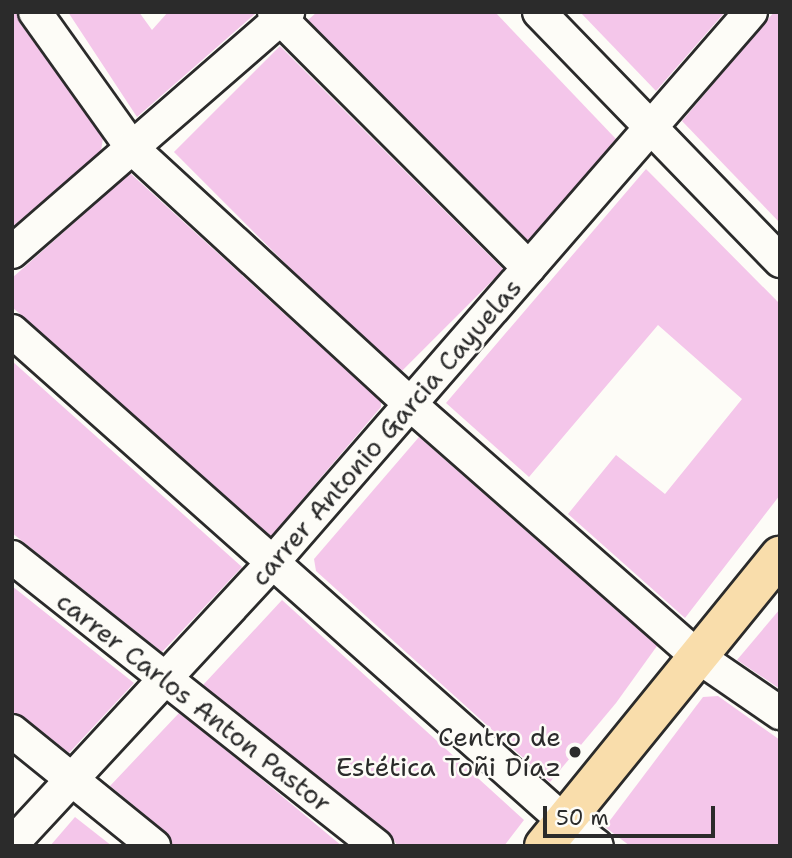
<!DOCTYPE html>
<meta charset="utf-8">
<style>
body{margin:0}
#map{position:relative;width:792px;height:858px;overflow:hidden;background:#fdfcf7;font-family:"Shantell Sans",sans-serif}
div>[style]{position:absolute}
.building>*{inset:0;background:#f4c6ea;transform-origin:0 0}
.roads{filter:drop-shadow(2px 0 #2b2b2b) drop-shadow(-2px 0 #2b2b2b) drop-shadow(0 2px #2b2b2b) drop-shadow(0 -2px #2b2b2b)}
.minor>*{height:32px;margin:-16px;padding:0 16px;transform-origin:16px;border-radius:16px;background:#fdfcf7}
.major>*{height:38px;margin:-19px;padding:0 19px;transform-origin:19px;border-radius:19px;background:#f9ddab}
.dots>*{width:19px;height:19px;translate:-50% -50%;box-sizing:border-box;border:4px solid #fdfcf7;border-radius:50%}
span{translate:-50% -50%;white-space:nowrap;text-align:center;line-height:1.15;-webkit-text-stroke:5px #fdfcf7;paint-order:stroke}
.street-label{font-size:26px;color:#2b2b2b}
.poi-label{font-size:26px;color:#2b2b2b}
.right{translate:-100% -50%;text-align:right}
.frame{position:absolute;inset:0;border:14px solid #2b2b2b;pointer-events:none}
.scale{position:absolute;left:543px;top:806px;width:172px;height:32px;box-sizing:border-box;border:4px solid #2b2b2b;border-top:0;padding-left:9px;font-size:21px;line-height:24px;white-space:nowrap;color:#2b2b2b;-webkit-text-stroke:5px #fdfcf7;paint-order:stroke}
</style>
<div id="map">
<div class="building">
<i style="clip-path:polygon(12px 12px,17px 13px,20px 23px,103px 138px,101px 151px,12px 227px)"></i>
<i style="clip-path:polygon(68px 12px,139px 12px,152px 30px,168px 12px,256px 13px,137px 117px)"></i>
<i style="clip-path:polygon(317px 12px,495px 12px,616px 139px,528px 241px,308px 20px)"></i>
<i style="clip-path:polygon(580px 12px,725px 12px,656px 91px)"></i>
<i style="clip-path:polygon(774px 12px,780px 12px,780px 223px,682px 121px)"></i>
<i style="left:280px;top:46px;width:316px;height:150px;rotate:45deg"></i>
<i style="clip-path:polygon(646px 169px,780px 304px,780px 495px,685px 618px,568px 514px,616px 455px,665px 494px,742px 399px,658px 325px,529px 477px,446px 403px)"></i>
<i style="clip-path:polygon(130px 173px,381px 402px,381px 407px,271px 536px,12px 307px,12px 278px)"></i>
<i style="clip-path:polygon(12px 361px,242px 567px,162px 652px,12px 533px)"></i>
<i style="clip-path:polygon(419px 437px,657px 646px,616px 703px,550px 782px,316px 571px,314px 559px)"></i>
<i style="clip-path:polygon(12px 586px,134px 683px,69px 753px,24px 717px,12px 713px)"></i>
<i style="clip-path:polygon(282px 600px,524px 820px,504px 846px,398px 846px,387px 832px,203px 685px)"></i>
<i style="clip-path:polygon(780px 609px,780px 689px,737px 660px)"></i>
<i style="clip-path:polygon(718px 696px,780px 740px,780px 846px,630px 846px,605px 827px,703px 697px)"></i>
<i style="clip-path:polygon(179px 713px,243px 764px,342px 846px,172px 846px,166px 832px,110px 786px)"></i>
<i style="clip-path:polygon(75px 817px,112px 846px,50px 846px)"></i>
</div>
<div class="roads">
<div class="minor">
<i style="left:35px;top:12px;width:167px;rotate:54.5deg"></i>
<i style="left:132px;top:148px;width:378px;rotate:42.6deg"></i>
<i style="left:410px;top:404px;width:382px;rotate:41.3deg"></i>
<i style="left:697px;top:656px;width:101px;rotate:34.5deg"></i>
<i style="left:274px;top:12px;width:361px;rotate:45.1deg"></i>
<i style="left:539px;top:12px;width:347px;rotate:45.9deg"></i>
<i style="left:12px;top:252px;width:366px;rotate:-41deg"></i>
<i style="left:12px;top:331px;width:738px;rotate:41.59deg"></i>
<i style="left:564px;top:821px;width:41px;rotate:37.1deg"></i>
<i style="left:12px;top:557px;width:465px;rotate:38.4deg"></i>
<i style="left:12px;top:731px;width:183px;rotate:39deg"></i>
<i style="left:12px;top:844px;width:383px;rotate:-47.2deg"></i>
<i style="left:272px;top:563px;width:730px;rotate:-49deg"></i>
</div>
<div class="major">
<i style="left:544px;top:846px;width:374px;rotate:-50.9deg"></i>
</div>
</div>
<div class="dots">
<i style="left:575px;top:752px;background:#2b2b2b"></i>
</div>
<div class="street-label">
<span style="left:386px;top:432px;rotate:-49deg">carrer Antonio Garcia Cayuelas</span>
<span style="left:194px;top:702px;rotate:38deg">carrer Carlos Anton Pastor</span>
</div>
<div class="poi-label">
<span class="right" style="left:561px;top:752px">Centro de<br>Estética Toñi Díaz</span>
</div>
<div class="frame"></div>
<div class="scale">50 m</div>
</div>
